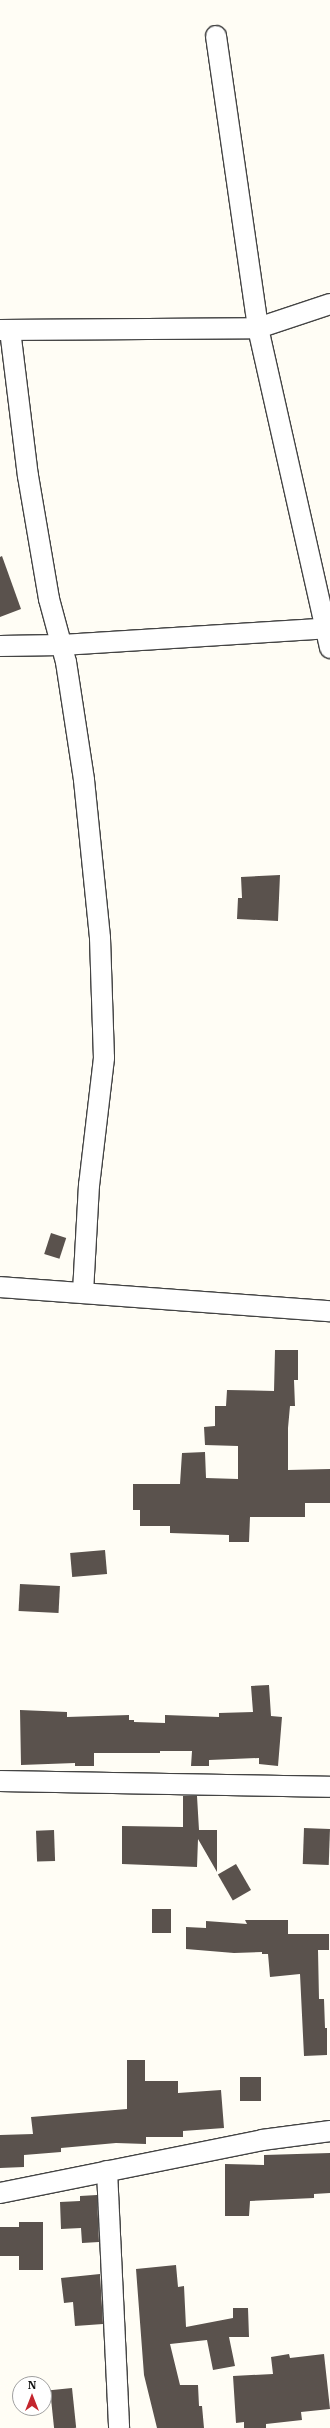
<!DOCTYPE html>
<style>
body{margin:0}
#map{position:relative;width:330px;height:2428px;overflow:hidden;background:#fffdf5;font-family:"IBM Plex Serif",serif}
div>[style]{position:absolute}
.building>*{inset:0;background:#5a524d;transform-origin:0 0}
.roads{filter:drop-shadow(1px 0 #444) drop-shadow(-1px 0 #444) drop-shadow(0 1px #444) drop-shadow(0 -1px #444)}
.minor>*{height:20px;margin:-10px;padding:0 10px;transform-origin:10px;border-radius:10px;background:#fff}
span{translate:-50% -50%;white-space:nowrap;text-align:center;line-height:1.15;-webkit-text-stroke:4px #fff;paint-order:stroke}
.north{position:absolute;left:12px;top:2376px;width:40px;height:40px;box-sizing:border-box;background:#fff;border:1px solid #a0a0a0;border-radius:50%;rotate:0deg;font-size:11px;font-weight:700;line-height:16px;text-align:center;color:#111}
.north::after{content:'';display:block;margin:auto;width:14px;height:18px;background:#c4262e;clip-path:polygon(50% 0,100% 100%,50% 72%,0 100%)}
</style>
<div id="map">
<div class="building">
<i style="clip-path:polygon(2px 556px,21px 609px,0 617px,0 557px)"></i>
<i style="clip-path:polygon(280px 875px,278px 921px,237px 919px,238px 898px,242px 898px,241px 877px)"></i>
<i style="left:51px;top:1233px;width:16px;height:22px;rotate:18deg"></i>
<i style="clip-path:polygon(275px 1350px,298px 1350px,298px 1380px,294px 1380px,295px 1406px,290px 1406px,288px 1428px,288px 1470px,330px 1469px,330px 1503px,305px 1503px,305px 1517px,250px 1517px,249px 1542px,229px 1542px,229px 1535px,170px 1533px,170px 1526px,140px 1526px,140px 1510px,133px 1510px,133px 1484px,180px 1484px,182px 1453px,205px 1452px,206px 1478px,238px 1479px,238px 1446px,205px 1445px,204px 1427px,215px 1426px,215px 1406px,226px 1406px,227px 1390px,274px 1391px)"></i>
<i style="left:105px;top:1550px;width:24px;height:35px;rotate:85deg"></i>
<i style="left:20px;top:1584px;width:40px;height:27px;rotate:3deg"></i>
<i style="clip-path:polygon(269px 1685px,271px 1716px,282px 1717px,278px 1766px,259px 1764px,259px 1758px,209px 1760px,209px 1766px,191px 1766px,192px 1751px,160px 1751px,160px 1753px,94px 1753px,94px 1766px,75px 1766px,75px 1763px,21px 1765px,20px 1710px,67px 1712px,67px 1717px,129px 1715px,129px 1720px,134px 1720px,134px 1722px,165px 1723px,165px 1715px,219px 1717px,219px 1713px,253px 1712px,251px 1686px)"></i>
<i style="clip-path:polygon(183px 1796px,197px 1796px,199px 1830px,217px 1830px,217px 1872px,198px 1839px,197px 1867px,122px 1864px,122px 1826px,183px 1827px)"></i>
<i style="left:304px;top:1828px;width:26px;height:36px;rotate:2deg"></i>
<i style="left:54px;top:1830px;width:31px;height:18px;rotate:88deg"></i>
<i style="left:236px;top:1864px;width:30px;height:21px;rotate:60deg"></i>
<i style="left:152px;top:1909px;width:19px;height:24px"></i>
<i style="clip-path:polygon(245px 1920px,288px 1920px,288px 1934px,329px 1934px,329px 1950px,318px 1950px,319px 1999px,324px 1999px,325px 2028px,327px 2028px,327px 2055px,304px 2056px,300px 1974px,270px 1977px,268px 1954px,262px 1954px,262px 1952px,234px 1953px,186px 1949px,186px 1927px,206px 1928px,206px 1921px,247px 1924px)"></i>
<i style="clip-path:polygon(127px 2060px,145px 2060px,145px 2081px,178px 2081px,178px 2093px,221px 2090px,224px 2128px,183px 2131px,183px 2137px,146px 2137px,146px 2144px,116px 2143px,61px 2148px,61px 2152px,24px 2155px,24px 2167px,0 2168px,0 2135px,33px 2134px,31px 2117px,127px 2109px)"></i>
<i style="left:261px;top:2077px;width:24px;height:21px;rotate:90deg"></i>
<i style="clip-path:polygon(330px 2153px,330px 2193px,314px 2194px,314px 2198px,250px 2201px,249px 2216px,225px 2216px,225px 2164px,264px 2165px,264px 2155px)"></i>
<i style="clip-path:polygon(97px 2195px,99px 2242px,82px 2243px,81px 2228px,61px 2229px,60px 2202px,80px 2201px,80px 2196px)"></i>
<i style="clip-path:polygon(19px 2222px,43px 2222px,43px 2270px,19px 2270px,19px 2256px,0 2256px,0 2227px,19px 2227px)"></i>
<i style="clip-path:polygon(176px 2265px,178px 2287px,184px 2286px,186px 2327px,233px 2318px,233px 2308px,248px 2308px,249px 2337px,229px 2337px,235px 2366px,213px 2370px,207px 2340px,170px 2344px,180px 2385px,198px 2385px,199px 2406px,202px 2406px,204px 2428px,157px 2428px,144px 2375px,136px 2269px)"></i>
<i style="clip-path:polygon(100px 2274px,103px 2324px,75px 2326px,73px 2302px,64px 2303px,61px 2278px)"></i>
<i style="clip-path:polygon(289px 2354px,290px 2358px,324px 2354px,330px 2409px,301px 2412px,302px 2420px,266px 2424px,266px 2428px,244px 2428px,244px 2422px,236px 2423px,233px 2376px,273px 2374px,271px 2357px)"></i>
<i style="left:72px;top:2388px;width:40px;height:22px;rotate:84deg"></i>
</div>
<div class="roads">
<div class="minor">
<i style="left:216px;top:36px;width:295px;rotate:81.8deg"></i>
<i style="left:258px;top:328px;width:328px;rotate:77.3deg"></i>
<i style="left:0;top:330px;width:258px;rotate:-0.4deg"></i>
<i style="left:258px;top:328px;width:76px;rotate:-18.4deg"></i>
<i style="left:10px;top:330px;width:147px;rotate:83deg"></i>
<i style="left:28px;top:476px;width:125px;rotate:80.3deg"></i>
<i style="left:49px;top:599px;width:65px;rotate:74.9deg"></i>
<i style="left:66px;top:662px;width:119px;rotate:81.3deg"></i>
<i style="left:84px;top:780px;width:159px;rotate:84.2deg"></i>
<i style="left:100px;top:938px;width:120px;rotate:88.1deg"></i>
<i style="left:104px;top:1058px;width:128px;rotate:96.7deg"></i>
<i style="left:89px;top:1185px;width:107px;rotate:93.2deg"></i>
<i style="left:0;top:646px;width:62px;rotate:-0.9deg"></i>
<i style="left:62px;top:645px;width:269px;rotate:-3.6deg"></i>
<i style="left:0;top:1287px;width:331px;rotate:4.2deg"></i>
<i style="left:0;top:1781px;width:330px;rotate:1deg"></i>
<i style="left:107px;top:2171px;width:257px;rotate:87.3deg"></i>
<i style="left:0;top:2193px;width:267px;rotate:-11.4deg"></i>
<i style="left:262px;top:2140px;width:69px;rotate:-7.5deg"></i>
</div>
</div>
<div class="north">N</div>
</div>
